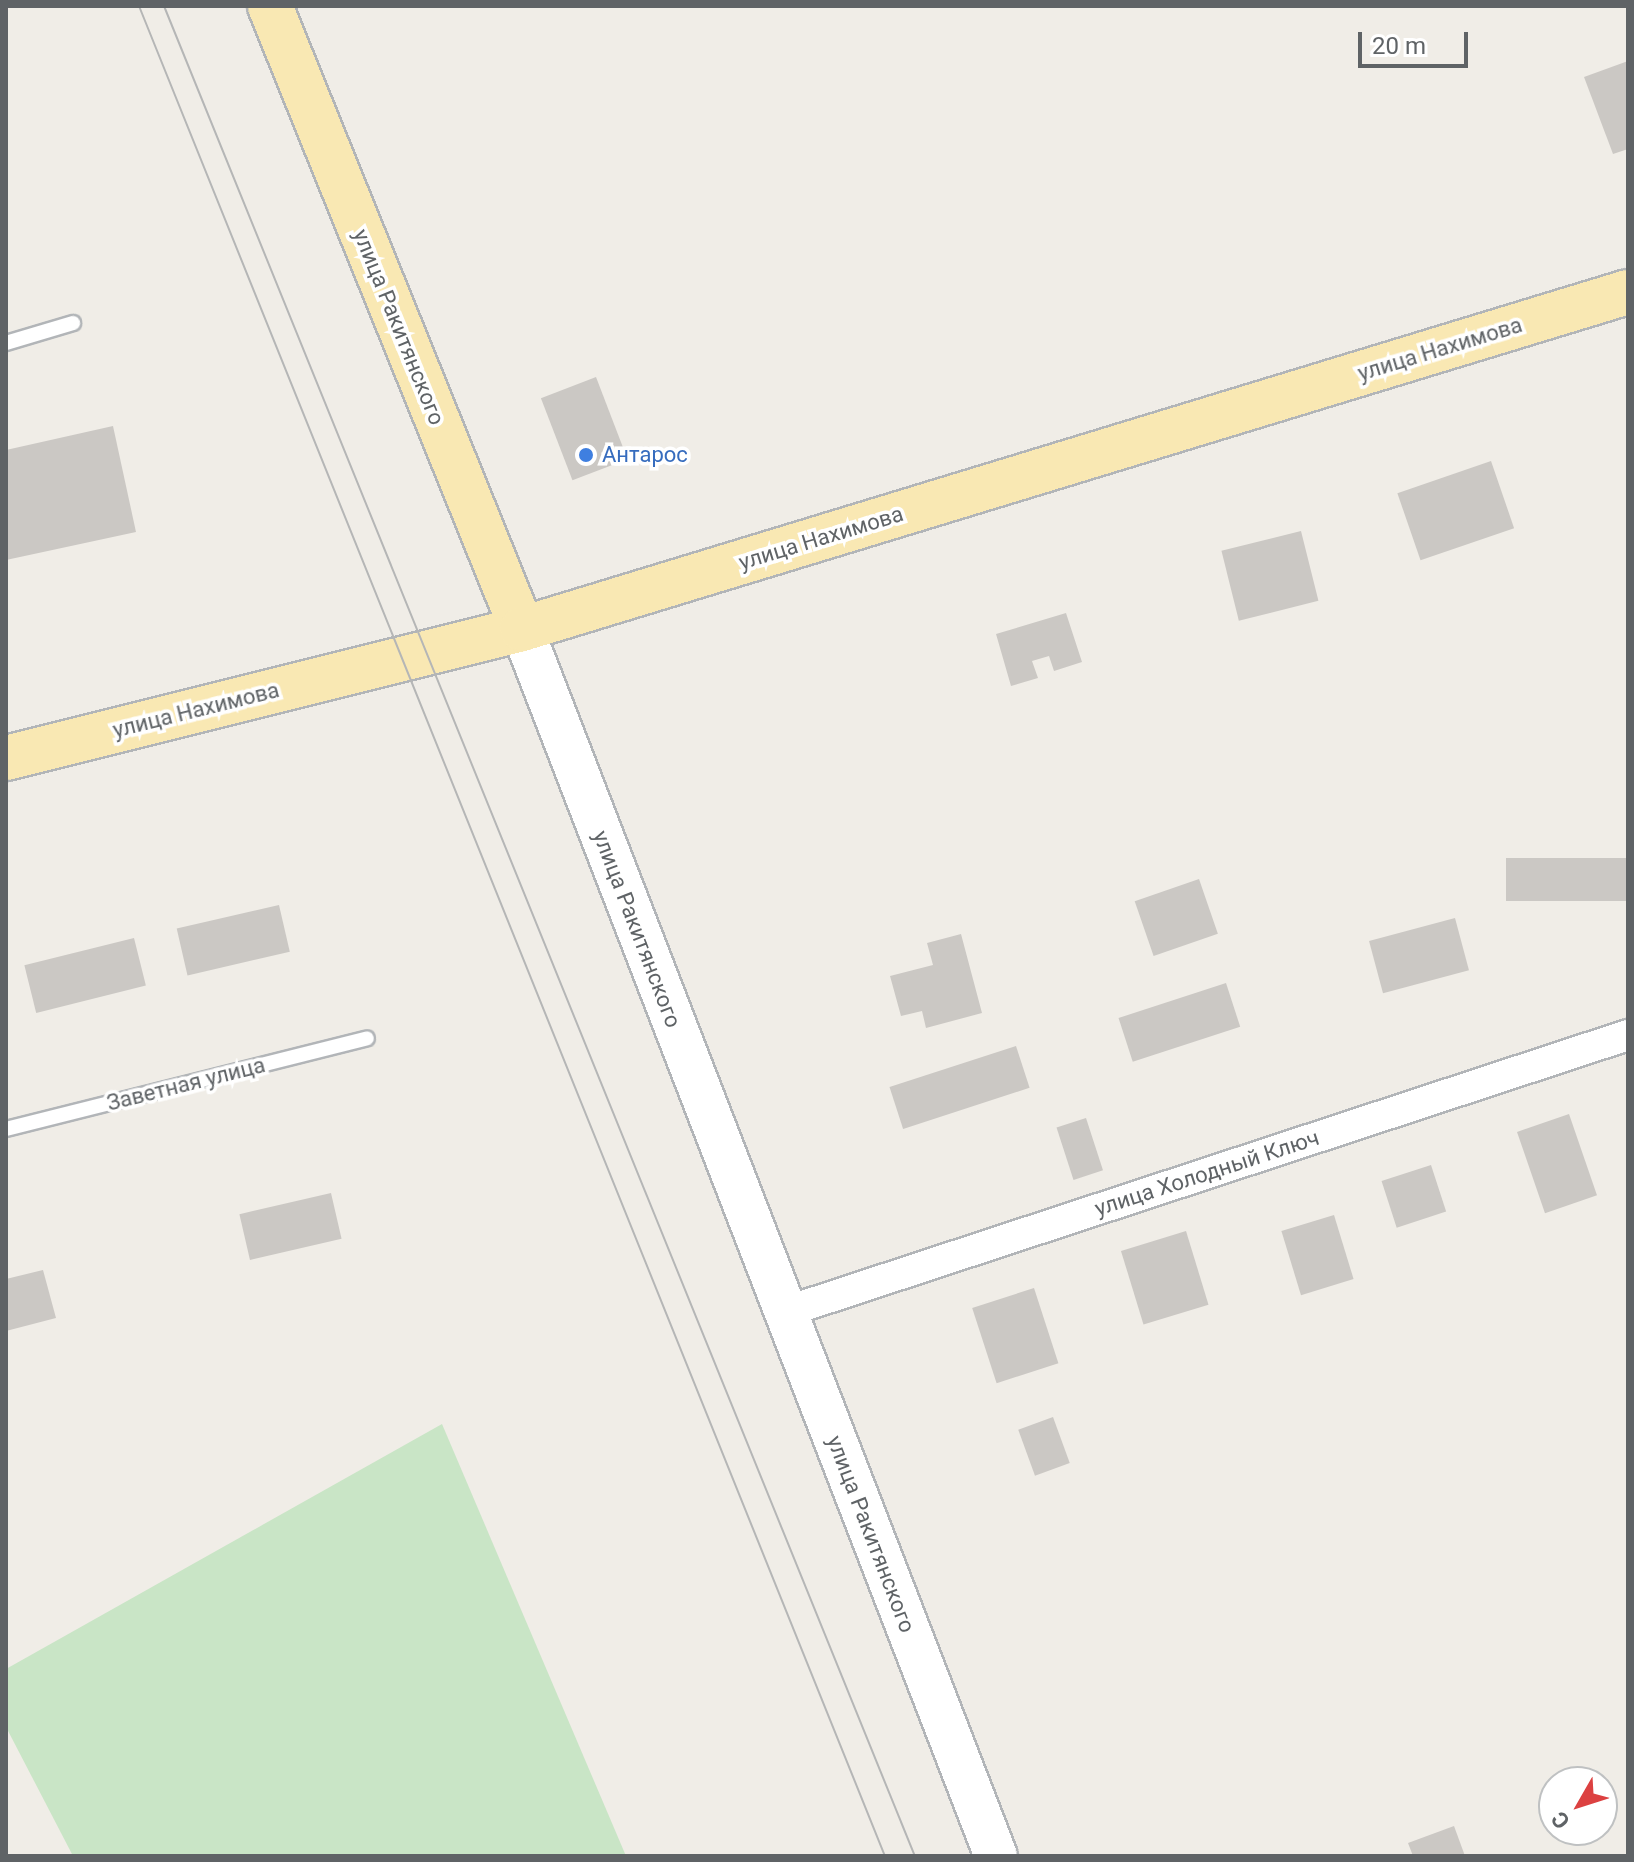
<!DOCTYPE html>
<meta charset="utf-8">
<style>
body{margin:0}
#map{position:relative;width:1634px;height:1862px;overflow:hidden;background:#f0ede7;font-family:Roboto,sans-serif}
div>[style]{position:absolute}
.green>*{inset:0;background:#c9e5c6}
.building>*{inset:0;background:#cbc8c4;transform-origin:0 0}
.roads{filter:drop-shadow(2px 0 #b2b5b8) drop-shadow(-2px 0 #b2b5b8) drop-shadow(0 2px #b2b5b8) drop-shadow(0 -2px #b2b5b8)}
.service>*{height:14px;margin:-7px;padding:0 7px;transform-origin:7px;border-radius:7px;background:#fff}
.minor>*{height:30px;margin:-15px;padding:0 15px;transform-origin:15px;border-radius:15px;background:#fff}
.secondary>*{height:42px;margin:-21px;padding:0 21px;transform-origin:21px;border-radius:21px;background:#fff}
.primary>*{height:44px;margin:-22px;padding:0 22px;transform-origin:22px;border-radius:22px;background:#f9e8b3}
.tram>*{height:2px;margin:-1px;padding:0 1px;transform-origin:1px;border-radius:1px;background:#b5b6b6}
.dots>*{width:22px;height:22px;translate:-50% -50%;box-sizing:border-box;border:4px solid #fff;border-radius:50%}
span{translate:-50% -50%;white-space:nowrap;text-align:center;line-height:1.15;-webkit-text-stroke:7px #fff;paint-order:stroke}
.street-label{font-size:22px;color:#5f6366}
.shop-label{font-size:22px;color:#366cbe}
.left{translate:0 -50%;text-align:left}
.frame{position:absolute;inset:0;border:8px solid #5f6366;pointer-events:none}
.north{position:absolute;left:1538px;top:1766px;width:80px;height:80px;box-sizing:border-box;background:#fff;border:2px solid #bfc1c2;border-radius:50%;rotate:231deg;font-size:22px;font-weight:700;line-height:32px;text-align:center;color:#5f6366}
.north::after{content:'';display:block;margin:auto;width:28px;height:36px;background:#dc4141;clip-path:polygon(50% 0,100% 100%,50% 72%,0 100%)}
.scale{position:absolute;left:1358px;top:32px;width:110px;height:36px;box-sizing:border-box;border:4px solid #5f6366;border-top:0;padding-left:10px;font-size:24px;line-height:28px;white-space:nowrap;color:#5f6366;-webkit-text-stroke:6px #fff;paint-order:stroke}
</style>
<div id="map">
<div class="green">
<i style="clip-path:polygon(442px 1424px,626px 1856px,73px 1856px,6px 1727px,6px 1669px)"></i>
</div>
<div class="building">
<i style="clip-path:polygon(1628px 61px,1628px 149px,1613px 154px,1584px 77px)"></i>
<i style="left:596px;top:377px;width:88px;height:59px;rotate:69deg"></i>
<i style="clip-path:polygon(113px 426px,136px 532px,6px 560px,6px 450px)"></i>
<i style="left:1491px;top:461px;width:71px;height:99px;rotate:71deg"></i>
<i style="left:1301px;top:531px;width:72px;height:82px;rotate:76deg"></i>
<i style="clip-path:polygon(1066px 613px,1082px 662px,1054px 671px,1049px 656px,1032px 661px,1038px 678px,1011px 686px,996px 634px)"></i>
<i style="left:1628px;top:858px;width:43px;height:122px;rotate:90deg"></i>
<i style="left:1199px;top:879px;width:58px;height:68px;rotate:71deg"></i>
<i style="left:279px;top:905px;width:48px;height:105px;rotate:77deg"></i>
<i style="left:1455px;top:918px;width:54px;height:89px;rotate:75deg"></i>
<i style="clip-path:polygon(961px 934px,982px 1013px,926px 1028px,922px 1011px,901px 1016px,890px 976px,933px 965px,927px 943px)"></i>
<i style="left:134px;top:938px;width:49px;height:113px;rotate:76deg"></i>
<i style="left:1226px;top:983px;width:46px;height:113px;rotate:72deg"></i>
<i style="left:1016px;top:1046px;width:44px;height:133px;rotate:72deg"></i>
<i style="left:1569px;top:1114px;width:86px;height:55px;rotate:71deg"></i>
<i style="left:1086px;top:1118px;width:55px;height:31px;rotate:72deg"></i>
<i style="left:1431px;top:1165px;width:49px;height:52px;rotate:72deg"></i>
<i style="left:331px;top:1193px;width:47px;height:94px;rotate:77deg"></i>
<i style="left:1334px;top:1215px;width:67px;height:55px;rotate:73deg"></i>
<i style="left:1186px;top:1231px;width:77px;height:68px;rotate:73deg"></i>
<i style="clip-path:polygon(43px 1270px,56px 1318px,6px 1331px,6px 1279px)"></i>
<i style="left:1034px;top:1288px;width:79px;height:65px;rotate:72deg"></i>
<i style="left:1053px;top:1417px;width:49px;height:37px;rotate:70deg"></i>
<i style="clip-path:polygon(1454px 1826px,1465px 1856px,1413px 1856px,1408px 1843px)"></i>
</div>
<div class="roads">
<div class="service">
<i style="left:6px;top:343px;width:70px;rotate:-16.6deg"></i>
<i style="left:6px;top:1129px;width:372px;rotate:-14.1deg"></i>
</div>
<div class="minor">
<i style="left:785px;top:1312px;width:887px;rotate:-18.19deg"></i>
</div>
<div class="secondary">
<i style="left:522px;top:629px;width:1315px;rotate:68.88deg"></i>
</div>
<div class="primary">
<i style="left:270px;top:6px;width:672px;rotate:67.98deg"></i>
<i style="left:6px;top:758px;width:532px;rotate:-14.04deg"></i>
<i style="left:522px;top:629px;width:1156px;rotate:-16.95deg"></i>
</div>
</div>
<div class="tram">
<i style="left:139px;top:6px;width:1995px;rotate:68.04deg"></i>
<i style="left:164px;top:6px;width:1997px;rotate:67.91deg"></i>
</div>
<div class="dots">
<i style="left:586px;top:455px;background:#3f7fe0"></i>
</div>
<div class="street-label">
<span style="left:399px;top:327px;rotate:68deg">улица Ракитянского</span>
<span style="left:1440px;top:349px;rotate:-17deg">улица Нахимова</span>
<span style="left:821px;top:538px;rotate:-17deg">улица Нахимова</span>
<span style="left:196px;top:710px;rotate:-14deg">улица Нахимова</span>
<span style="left:637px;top:929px;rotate:69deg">улица Ракитянского</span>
<span style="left:186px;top:1084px;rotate:-14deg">Заветная улица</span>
<span style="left:1207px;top:1173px;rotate:-18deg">улица Холодный Ключ</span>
<span style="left:871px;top:1534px;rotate:69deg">улица Ракитянского</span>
</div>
<div class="shop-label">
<span class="left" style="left:602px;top:455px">Антарос</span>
</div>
<div class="frame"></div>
<div class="north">С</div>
<div class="scale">20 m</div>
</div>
